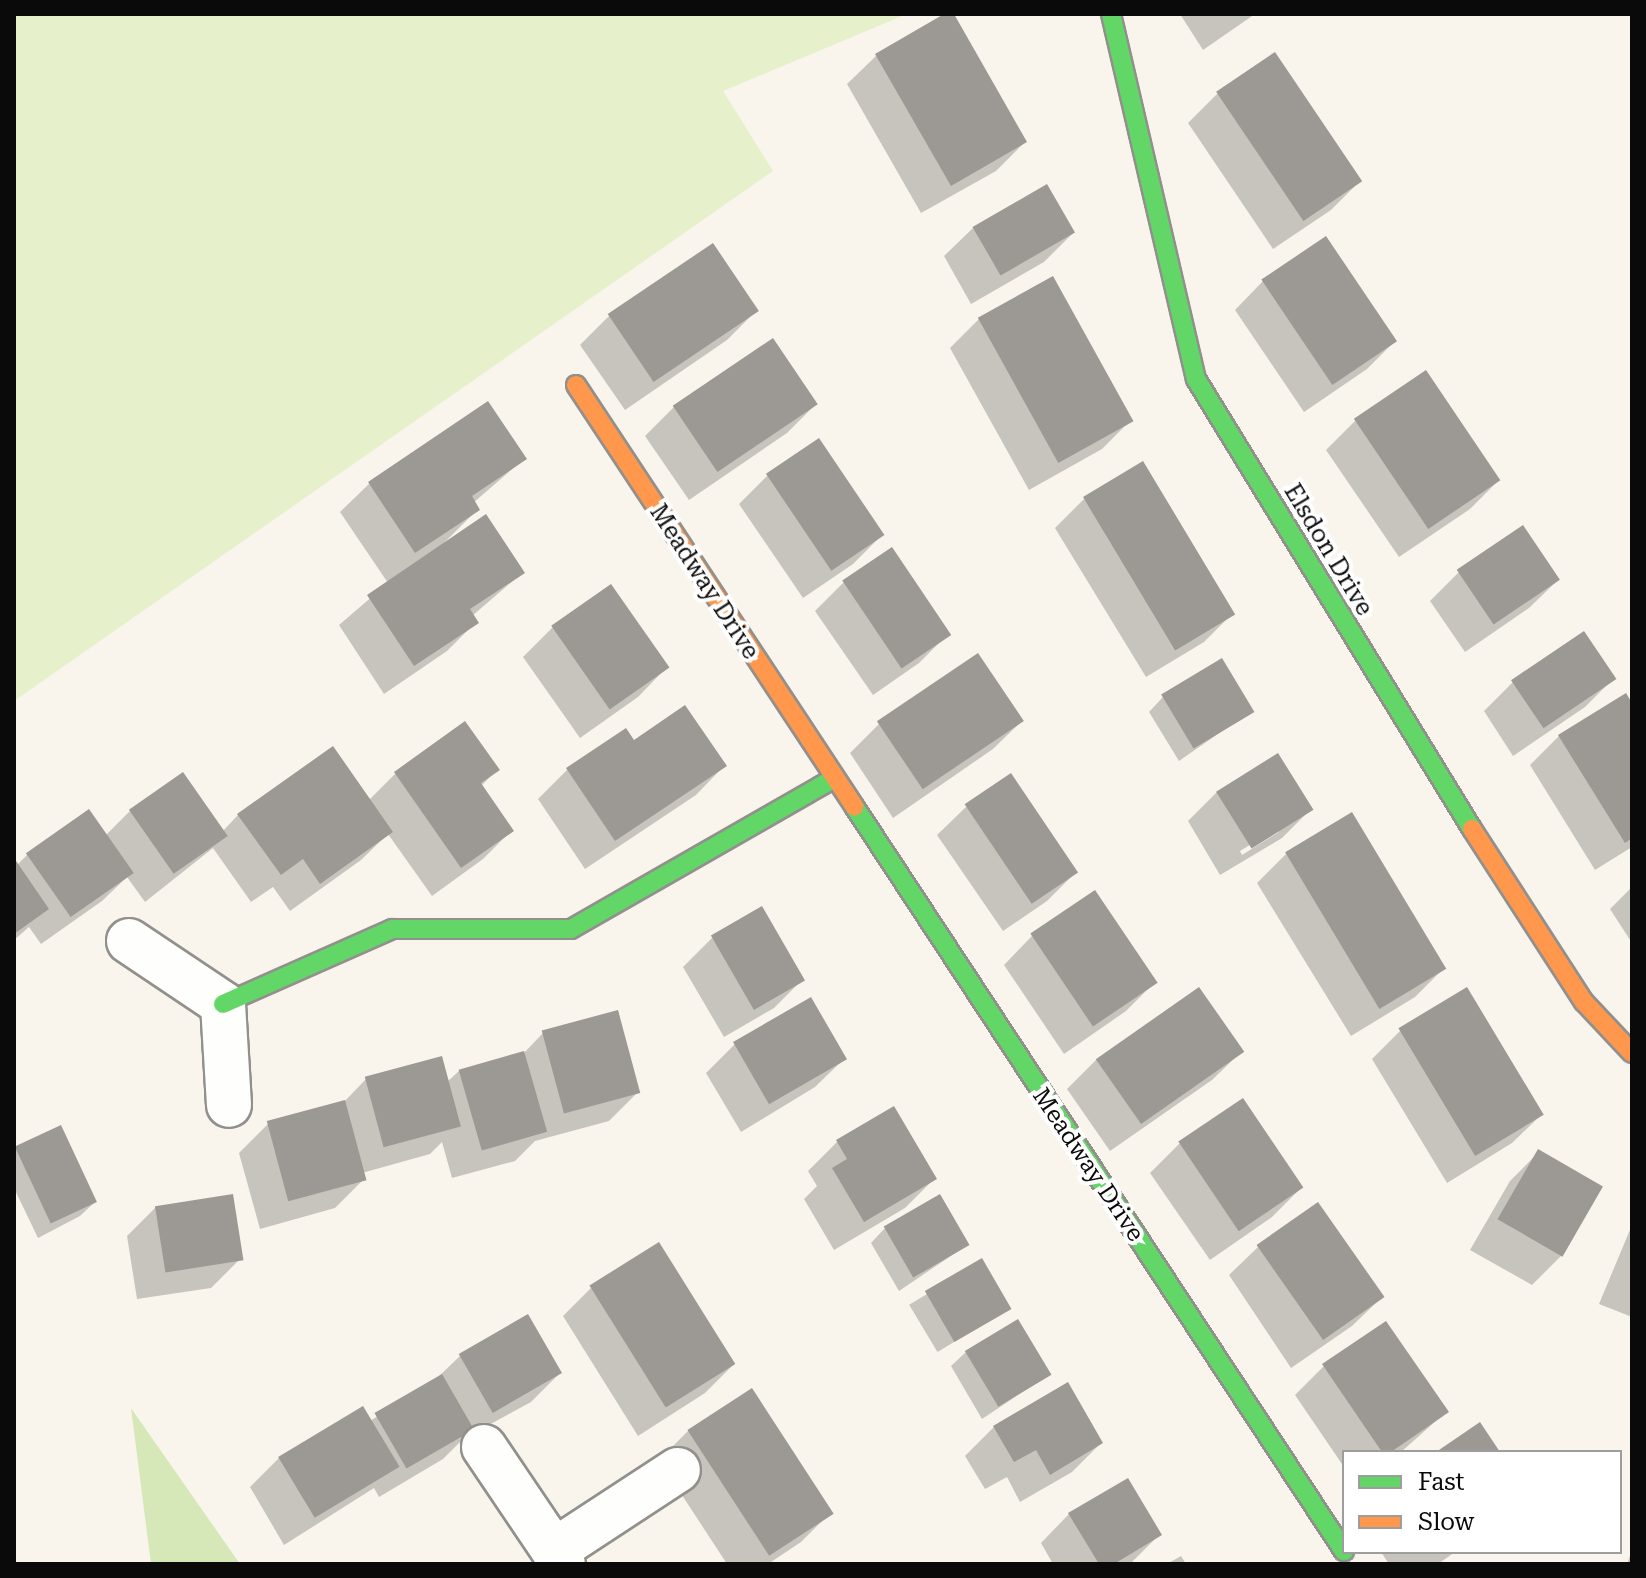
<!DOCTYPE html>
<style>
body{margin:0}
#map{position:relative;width:1646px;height:1578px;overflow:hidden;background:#f9f5ed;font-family:"Roboto Serif",serif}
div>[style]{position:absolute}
.green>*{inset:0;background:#e6f0ca}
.forest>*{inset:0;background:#d7e8b8}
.shadow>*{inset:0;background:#0003;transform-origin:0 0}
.building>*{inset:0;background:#9c9893;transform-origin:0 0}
.roads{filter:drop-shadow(2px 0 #92908c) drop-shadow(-2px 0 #92908c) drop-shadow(0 2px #92908c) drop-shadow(0 -2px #92908c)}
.street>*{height:44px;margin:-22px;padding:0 22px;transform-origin:22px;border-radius:22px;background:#fefefc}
.fast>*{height:18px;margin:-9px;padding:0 9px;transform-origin:9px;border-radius:9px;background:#63d668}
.slow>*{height:18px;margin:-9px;padding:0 9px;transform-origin:9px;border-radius:9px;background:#ff974d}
span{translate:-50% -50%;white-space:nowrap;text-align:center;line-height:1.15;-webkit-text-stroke:8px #fff;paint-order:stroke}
.street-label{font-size:24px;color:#0a0a0a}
.frame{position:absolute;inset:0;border:16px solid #0a0a0a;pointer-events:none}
.legend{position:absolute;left:1342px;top:1450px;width:280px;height:104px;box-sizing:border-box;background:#fff;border:2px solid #9d9d9d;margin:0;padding:10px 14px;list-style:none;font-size:24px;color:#0a0a0a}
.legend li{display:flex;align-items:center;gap:16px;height:40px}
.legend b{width:40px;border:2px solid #9d9d9d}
</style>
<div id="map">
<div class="green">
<i style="clip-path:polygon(14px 14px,907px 14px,723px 91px,773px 171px,14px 701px)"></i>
</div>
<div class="forest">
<i style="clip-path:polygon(131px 1408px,240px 1564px,151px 1564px)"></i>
</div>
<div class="shadow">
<i style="clip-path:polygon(951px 14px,1025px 142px,996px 171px,921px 213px,847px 84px,876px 56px)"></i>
<i style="clip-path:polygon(1180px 14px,1255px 14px,1203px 50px)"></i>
<i style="clip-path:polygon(1274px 55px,1360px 181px,1331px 210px,1273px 249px,1188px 123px,1217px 94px)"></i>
<i style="clip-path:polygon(973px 228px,1073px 233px,1044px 262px,971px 304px,944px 256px)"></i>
<i style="clip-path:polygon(1263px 281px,1396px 340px,1367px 369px,1304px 412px,1235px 310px)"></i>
<i style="clip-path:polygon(756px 311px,727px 340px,625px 410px,580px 345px,609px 316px)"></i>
<i style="clip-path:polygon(979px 319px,1131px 420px,1102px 449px,1029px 490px,950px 348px)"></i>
<i style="clip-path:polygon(816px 404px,787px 433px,689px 500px,645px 436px,674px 407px)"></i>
<i style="clip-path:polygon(1355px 421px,1499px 480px,1470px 509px,1399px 557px,1326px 450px)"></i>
<i style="clip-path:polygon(524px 459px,473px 503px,478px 509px,445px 542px,522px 573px,472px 616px,476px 622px,447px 651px,384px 694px,339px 625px,388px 583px,340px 512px,369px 484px)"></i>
<i style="clip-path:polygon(768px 475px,882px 535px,853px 564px,803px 598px,739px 504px)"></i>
<i style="clip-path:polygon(1084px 499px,1233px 613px,1204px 642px,1146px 677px,1055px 528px)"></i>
<i style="clip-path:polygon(891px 550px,948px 634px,919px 663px,873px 695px,815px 611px,844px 582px)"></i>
<i style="clip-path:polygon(1459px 572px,1558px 580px,1529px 608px,1465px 652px,1430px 601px)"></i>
<i style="clip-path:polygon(611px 587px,666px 668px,638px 697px,580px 738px,523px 657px,552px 628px)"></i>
<i style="clip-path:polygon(1614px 678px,1585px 707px,1513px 756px,1484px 711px,1513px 682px)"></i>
<i style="clip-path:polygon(1163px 697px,1251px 711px,1179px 761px,1149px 712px)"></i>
<i style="clip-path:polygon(1632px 706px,1632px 847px,1595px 870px,1530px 765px,1559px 736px)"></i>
<i style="clip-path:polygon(1022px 721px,993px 749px,893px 818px,850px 753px,879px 724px)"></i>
<i style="clip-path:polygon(465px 724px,497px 770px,481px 786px,512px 830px,483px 859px,432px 896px,388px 834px,361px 860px,290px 911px,273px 887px,251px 902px,213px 848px,145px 902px,127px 877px,102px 901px,41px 944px,29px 927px,14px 940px,14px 861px,17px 865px,27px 855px,105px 836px,130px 811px,222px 832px,238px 815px,368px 801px,395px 774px)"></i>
<i style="clip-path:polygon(626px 731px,633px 743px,724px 766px,696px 795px,585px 869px,538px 799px,567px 770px)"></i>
<i style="clip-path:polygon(evenodd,1217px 792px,1311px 809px,1282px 838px,1220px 875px,1188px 821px,1217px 792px,1279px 827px,1279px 832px,1242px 855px,1240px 851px,1279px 827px)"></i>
<i style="clip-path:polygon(966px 807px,1076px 872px,1047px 901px,1003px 931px,937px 835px)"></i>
<i style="clip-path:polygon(1286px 854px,1444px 968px,1415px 997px,1351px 1036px,1257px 883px)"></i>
<i style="clip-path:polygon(1632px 887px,1632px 943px,1610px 909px)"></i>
<i style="clip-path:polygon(1032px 936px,1155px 982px,1126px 1011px,1064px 1054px,1004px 965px)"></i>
<i style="clip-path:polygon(712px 938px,803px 979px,774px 1008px,724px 1037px,683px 967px)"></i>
<i style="clip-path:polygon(1400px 1031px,1541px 1115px,1512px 1143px,1447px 1183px,1372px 1059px)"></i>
<i style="clip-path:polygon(543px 1033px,638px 1092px,609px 1121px,535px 1141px,515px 1161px,452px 1178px,442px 1142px,430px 1154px,362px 1173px,364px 1179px,335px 1208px,260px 1229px,239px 1153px,268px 1124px,343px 1103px,366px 1079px,447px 1082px,459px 1071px,524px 1053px)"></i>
<i style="clip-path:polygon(735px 1044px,844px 1059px,815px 1087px,741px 1132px,706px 1073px)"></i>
<i style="clip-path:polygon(1241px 1052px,1212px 1080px,1110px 1151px,1067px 1089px,1096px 1060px)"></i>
<i style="clip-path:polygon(1242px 1101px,1301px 1188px,1272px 1217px,1210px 1260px,1150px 1173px,1179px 1144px)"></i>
<i style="clip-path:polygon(893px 1109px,934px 1179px,905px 1208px,834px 1250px,804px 1199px,817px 1186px,808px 1171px,837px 1142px)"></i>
<i style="clip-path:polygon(16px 1148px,95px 1202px,80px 1216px,38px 1238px,14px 1188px)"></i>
<i style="clip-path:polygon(1539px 1152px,1600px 1187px,1561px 1256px,1532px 1285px,1470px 1250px,1510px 1181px)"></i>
<i style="clip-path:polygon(156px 1207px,240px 1259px,211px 1288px,137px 1299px,127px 1236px)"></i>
<i style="clip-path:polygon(1632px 1225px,1632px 1317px,1599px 1304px)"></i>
<i style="clip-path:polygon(885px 1228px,967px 1245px,899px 1291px,871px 1243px)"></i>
<i style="clip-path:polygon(1258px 1247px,1381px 1298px,1352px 1326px,1291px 1368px,1229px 1275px)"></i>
<i style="left:982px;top:1261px;width:55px;height:85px;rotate:59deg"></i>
<i style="clip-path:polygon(592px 1287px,734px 1364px,705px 1393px,638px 1436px,563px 1316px)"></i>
<i style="clip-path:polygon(966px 1352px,1048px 1375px,982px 1419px,951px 1366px)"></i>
<i style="clip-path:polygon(460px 1356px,560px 1373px,531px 1402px,463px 1439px,443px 1459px,379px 1497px,374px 1488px,284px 1545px,250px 1487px,279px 1458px,370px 1421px,436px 1379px)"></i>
<i style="clip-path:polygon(1324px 1366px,1446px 1412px,1401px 1452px,1344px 1452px,1344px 1467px,1295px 1395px)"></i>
<i style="clip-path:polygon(751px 1390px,830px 1513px,801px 1542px,768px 1564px,727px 1564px,659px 1460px,688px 1431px)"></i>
<i style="clip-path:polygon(994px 1427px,1101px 1443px,1072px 1472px,1020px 1502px,1007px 1477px,985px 1489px,965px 1456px)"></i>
<i style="clip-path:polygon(1069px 1514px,1159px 1535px,1130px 1564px,1053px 1564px,1041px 1543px)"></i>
<i style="clip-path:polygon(1632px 1550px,1632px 1564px,1627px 1564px)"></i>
<i style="clip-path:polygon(1381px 1552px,1455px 1552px,1438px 1564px,1389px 1564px)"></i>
<i style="clip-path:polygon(1181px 1556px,1186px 1564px,1167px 1564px)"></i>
</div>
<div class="building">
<i style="clip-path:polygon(944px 14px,954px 14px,1027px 142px,951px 186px,875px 54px)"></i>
<i style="left:1275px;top:52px;width:156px;height:71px;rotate:56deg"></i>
<i style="left:1047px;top:184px;width:56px;height:86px;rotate:60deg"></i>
<i style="left:1326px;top:236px;width:127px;height:78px;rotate:56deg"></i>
<i style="left:713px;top:243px;width:82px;height:127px;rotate:56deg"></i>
<i style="left:1053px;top:276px;width:166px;height:86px;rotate:61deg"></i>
<i style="left:773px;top:338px;width:80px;height:121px;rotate:56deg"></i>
<i style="left:1426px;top:370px;width:133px;height:87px;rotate:56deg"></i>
<i style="clip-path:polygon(488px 401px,527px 459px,472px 496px,480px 510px,415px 553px,368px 482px)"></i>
<i style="left:819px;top:438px;width:117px;height:64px;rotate:56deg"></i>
<i style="left:1143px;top:461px;width:179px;height:70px;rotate:59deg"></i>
<i style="clip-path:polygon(486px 514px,525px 573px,470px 609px,479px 623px,414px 666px,367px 595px)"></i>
<i style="left:1523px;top:525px;width:66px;height:80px;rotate:56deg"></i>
<i style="left:892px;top:547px;width:106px;height:60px;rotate:56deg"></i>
<i style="left:611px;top:584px;width:102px;height:73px;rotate:55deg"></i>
<i style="left:1584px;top:631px;width:58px;height:88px;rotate:56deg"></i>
<i style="left:978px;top:653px;width:82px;height:122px;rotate:56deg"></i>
<i style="left:1222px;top:658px;width:63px;height:71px;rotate:59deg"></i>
<i style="clip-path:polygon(1626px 693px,1632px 703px,1632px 838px,1625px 843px,1558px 735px)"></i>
<i style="clip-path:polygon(685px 705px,727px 766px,615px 841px,566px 768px,626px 728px,634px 740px)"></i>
<i style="clip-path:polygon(465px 721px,500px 770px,481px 783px,514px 831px,461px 868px,394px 772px)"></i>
<i style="clip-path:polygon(333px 746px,393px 832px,320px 884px,303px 859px,281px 875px,237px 814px)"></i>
<i style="left:1278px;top:753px;width:67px;height:73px;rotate:58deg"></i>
<i style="left:183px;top:772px;width:78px;height:66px;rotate:55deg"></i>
<i style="left:1011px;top:773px;width:120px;height:56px;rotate:56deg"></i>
<i style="left:89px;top:809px;width:78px;height:77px;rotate:55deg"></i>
<i style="left:1352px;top:812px;width:183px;height:78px;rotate:59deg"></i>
<i style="clip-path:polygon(14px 858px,49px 909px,14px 934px)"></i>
<i style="left:1095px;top:890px;width:112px;height:78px;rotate:56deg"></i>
<i style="left:762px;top:906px;width:86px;height:59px;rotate:60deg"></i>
<i style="left:1199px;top:987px;width:79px;height:126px;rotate:55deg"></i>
<i style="left:1467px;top:987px;width:149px;height:80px;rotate:59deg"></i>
<i style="left:811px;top:997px;width:72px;height:90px;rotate:60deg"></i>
<i style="left:618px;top:1010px;width:86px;height:79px;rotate:75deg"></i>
<i style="left:524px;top:1051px;width:84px;height:68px;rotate:74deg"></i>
<i style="left:442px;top:1056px;width:73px;height:80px;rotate:75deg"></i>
<i style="left:1243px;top:1098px;width:108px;height:78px;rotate:56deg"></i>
<i style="left:345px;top:1100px;width:83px;height:81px;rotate:75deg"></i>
<i style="clip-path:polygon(894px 1106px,937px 1179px,864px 1222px,832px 1168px,847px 1159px,836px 1140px)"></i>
<i style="left:61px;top:1125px;width:85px;height:51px;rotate:65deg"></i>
<i style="left:1538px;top:1149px;width:75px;height:81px;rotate:30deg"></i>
<i style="left:233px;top:1194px;width:67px;height:79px;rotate:81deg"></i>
<i style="left:940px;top:1194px;width:59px;height:65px;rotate:60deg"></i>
<i style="left:1318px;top:1202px;width:116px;height:75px;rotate:55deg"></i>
<i style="left:659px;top:1242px;width:144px;height:82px;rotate:58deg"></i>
<i style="left:982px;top:1258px;width:59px;height:66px;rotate:60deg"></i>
<i style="left:528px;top:1314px;width:68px;height:80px;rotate:60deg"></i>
<i style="left:1018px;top:1319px;width:65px;height:62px;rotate:59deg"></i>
<i style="clip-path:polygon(1386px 1321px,1449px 1412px,1391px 1452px,1382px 1452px,1322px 1364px)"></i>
<i style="left:442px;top:1374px;width:64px;height:78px;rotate:60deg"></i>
<i style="clip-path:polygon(1068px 1382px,1103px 1443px,1050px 1475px,1036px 1450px,1014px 1462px,993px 1426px)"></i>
<i style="left:752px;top:1388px;width:150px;height:77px;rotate:57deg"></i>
<i style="left:363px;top:1406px;width:71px;height:99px;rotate:59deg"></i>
<i style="clip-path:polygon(1480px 1422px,1500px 1452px,1441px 1452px,1439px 1450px)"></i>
<i style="clip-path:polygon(1128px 1478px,1162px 1535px,1114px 1564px,1099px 1564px,1068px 1513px)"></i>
</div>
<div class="roads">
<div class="street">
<i style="left:129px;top:941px;width:113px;rotate:33.8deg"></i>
<i style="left:223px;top:1004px;width:101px;rotate:86.6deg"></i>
<i style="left:484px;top:1447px;width:141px;rotate:56deg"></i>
<i style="left:554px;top:1551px;width:148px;rotate:-33.2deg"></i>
</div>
<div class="fast">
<i style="left:1111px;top:14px;width:375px;rotate:76.9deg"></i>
<i style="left:1196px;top:379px;width:528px;rotate:58.48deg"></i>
<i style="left:854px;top:806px;width:892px;rotate:56.67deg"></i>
<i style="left:223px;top:1004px;width:185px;rotate:-23.9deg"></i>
<i style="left:392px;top:929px;width:179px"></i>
<i style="left:571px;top:929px;width:302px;rotate:-29.8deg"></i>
</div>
<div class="slow">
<i style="left:576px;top:385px;width:505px;rotate:56.56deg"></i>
<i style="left:1472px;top:829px;width:206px;rotate:57.1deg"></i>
<i style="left:1584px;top:1002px;width:70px;rotate:46.7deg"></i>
</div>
</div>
<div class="street-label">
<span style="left:1328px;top:550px;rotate:59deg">Elsdon Drive</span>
<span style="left:704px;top:582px;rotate:57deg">Meadway Drive</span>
<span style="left:1088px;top:1165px;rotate:56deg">Meadway Drive</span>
</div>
<div class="frame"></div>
<ul class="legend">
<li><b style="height:10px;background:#63d668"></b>Fast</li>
<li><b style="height:10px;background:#ff974d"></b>Slow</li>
</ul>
</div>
